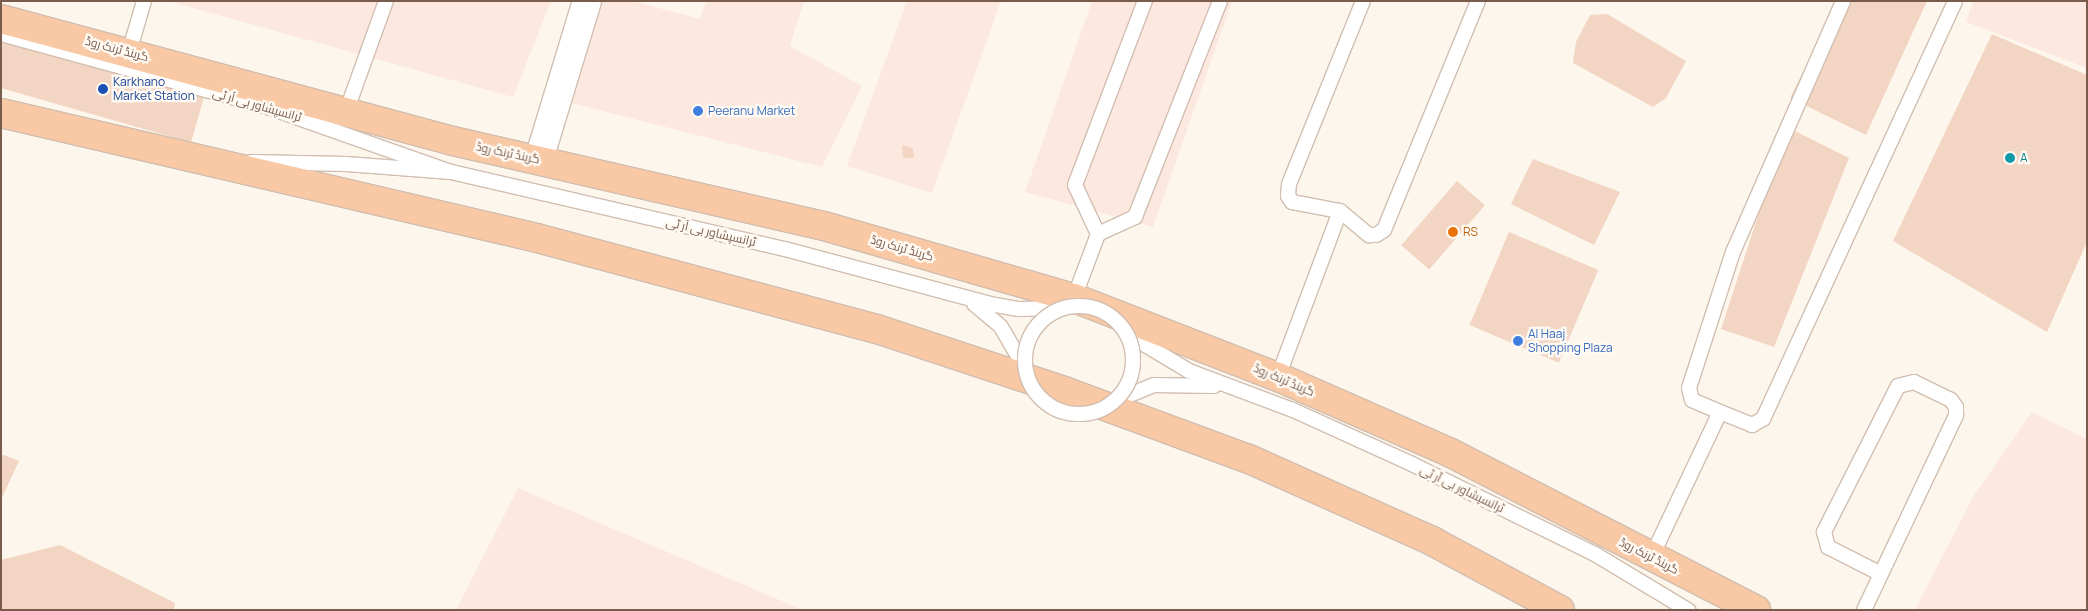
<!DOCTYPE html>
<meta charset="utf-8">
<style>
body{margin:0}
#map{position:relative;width:2088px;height:611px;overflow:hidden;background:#fdf6ec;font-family:Manrope,Cairo,sans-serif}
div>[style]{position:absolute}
.commercial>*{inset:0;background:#fde8e0}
.building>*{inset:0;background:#f3d5c3;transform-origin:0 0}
.roads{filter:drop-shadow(1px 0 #d1beb0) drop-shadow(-1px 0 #d1beb0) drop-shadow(0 1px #d1beb0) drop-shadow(0 -1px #d1beb0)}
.service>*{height:14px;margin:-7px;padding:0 7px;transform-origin:7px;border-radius:7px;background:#fff}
.minor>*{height:28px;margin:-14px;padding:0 14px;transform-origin:14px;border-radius:14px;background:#fff}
.trunk>*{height:28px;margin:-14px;padding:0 14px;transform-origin:14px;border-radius:14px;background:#f9c8a4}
.bridges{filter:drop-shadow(1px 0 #d1beb0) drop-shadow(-1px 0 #d1beb0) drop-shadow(0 1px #d1beb0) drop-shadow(0 -1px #d1beb0)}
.service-bridge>*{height:14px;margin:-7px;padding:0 7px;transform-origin:7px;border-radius:7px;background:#fff}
.service-bridge>.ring{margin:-7px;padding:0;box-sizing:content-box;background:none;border:14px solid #fff;border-radius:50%}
.dots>*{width:14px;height:14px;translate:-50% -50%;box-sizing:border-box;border:2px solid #fffaf3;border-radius:50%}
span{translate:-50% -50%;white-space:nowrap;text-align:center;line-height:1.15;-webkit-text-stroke:4.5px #fffaf3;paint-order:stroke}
.street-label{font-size:12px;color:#7a5c4d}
.transit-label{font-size:12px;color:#164399}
.left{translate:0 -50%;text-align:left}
.shop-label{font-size:12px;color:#366cbe}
.culture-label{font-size:12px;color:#0d838f}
.food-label{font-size:12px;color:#c56008}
.frame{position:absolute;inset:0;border:2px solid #7a5c4d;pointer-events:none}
</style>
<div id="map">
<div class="commercial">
<i style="clip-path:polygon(168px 1px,551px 1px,513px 97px)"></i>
<i style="clip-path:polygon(600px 1px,633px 1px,700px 19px,706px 1px,804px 1px,790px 46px,862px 86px,822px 167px,564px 101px)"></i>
<i style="clip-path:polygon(907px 1px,1001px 1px,932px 193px,847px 166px)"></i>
<i style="clip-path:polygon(1092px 1px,1232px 1px,1153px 227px,1025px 192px)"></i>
<i style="clip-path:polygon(1973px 1px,2087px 1px,2087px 68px,1966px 22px)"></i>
<i style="clip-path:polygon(2032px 412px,2087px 439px,2087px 610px,1915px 610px,1973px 497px)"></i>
<i style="clip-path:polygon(518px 488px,803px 610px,456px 610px)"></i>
</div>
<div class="building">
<i style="clip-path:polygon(1839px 1px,1927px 1px,1866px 135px,1790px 98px)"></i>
<i style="clip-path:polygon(1607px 14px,1686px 61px,1666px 98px,1653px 107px,1573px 63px,1576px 42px,1590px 15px)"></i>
<i style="clip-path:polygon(1992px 34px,2087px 75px,2087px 242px,2047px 332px,1893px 241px)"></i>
<i style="left:1px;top:36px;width:212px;height:50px;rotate:16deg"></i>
<i style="clip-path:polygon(1787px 127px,1849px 158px,1774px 347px,1721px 329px)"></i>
<i style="clip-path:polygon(902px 145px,913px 148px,914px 158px,903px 158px)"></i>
<i style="clip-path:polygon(1533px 159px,1620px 192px,1594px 245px,1511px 204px)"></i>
<i style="left:1457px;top:181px;width:37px;height:85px;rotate:41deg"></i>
<i style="left:1509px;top:232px;width:97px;height:101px;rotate:23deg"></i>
<i style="clip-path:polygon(1px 454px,19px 461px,1px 500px)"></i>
<i style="clip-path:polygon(60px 545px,175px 603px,174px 610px,1px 610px,1px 560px)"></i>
</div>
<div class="roads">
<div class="service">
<i style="left:1363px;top:1px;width:197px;rotate:112deg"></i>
<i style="left:1289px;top:184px;width:12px;rotate:95deg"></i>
<i style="left:1288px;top:196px;width:7px;rotate:56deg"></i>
<i style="left:1292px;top:202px;width:49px;rotate:10.6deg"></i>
<i style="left:1340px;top:211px;width:38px;rotate:40deg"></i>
<i style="left:1369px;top:235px;width:7px"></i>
<i style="left:1376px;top:235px;width:9px;rotate:-32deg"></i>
<i style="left:1384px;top:230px;width:248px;rotate:-67.7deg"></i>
<i style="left:1px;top:34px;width:270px;rotate:15.3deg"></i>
<i style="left:261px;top:105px;width:201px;rotate:19.4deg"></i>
<i style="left:451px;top:172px;width:105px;rotate:-175.6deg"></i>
<i style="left:346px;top:164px;width:95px;rotate:-178.8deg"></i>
<i style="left:129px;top:52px;width:53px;rotate:-73.6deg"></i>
<i style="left:346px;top:112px;width:118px;rotate:-70.2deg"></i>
<i style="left:451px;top:172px;width:343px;rotate:13deg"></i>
<i style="left:785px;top:249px;width:212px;rotate:15deg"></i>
<i style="left:990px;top:304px;width:29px;rotate:10deg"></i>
<i style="left:1019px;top:309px;width:44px;rotate:-1.3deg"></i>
<i style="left:1098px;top:234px;width:54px;rotate:-115.1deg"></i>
<i style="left:1075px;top:185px;width:197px;rotate:-69.2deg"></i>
<i style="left:1074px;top:298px;width:68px;rotate:-69.4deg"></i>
<i style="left:1098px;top:234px;width:41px;rotate:-24.7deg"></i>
<i style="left:1135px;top:217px;width:232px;rotate:-68.5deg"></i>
<i style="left:974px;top:304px;width:35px;rotate:40deg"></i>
<i style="left:1001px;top:327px;width:48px;rotate:59.7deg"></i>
<i style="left:1127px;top:334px;width:72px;rotate:30.8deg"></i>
<i style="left:1189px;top:371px;width:111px;rotate:20.6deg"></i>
<i style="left:1293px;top:410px;width:131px;rotate:24.4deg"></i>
<i style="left:1412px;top:464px;width:204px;rotate:26.2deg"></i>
<i style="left:1595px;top:554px;width:109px;rotate:31.1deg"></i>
<i style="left:1278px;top:377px;width:177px;rotate:-69.5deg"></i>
<i style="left:1115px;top:401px;width:42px;rotate:-22.3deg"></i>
<i style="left:1154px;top:385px;width:60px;rotate:1deg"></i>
<i style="left:1720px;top:412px;width:30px;rotate:-157deg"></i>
<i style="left:1692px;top:400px;width:12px;rotate:-104deg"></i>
<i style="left:1689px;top:388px;width:143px;rotate:-72.1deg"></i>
<i style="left:1733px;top:252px;width:274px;rotate:-66.3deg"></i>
<i style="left:1651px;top:558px;width:161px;rotate:-64.7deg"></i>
<i style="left:1720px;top:412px;width:35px;rotate:22deg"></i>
<i style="left:1752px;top:425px;width:13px;rotate:-29deg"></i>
<i style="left:1763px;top:419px;width:460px;rotate:-65.3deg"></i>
<i style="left:1864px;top:610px;width:216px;rotate:-64.7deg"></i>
<i style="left:1956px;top:415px;width:8px;rotate:-90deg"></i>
<i style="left:1956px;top:407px;width:9px;rotate:-126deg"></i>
<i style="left:1951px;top:400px;width:41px;rotate:-154.1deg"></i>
<i style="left:1914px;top:382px;width:16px;rotate:166deg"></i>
<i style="left:1898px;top:386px;width:164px;rotate:116.9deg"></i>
<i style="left:1824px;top:532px;width:16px;rotate:75deg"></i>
<i style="left:1828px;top:547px;width:59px;rotate:27deg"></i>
</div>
<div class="minor">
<i style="left:539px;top:159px;width:165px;rotate:-73.1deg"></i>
</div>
<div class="trunk">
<i style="left:1px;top:19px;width:468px;rotate:15.1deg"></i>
<i style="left:453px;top:141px;width:381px;rotate:12.9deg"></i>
<i style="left:824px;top:226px;width:260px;rotate:16.1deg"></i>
<i style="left:1074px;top:298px;width:219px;rotate:21.2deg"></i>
<i style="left:1278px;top:377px;width:189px;rotate:23.7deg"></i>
<i style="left:1451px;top:453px;width:343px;rotate:27.2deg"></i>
<i style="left:1px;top:113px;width:550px;rotate:13.13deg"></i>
<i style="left:537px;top:238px;width:352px;rotate:15deg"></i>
<i style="left:877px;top:329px;width:197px;rotate:18.3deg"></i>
<i style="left:1064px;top:391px;width:197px;rotate:20.2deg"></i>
<i style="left:1249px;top:459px;width:201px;rotate:24.1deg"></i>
<i style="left:1432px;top:541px;width:145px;rotate:28.3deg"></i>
</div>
</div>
<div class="bridges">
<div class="service-bridge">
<i class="ring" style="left:1025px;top:306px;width:94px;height:94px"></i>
</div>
</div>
<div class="dots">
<i style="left:103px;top:89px;background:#1a4fb4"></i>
<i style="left:698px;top:111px;background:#3f7fe0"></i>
<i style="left:2010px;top:158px;background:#0f9aa8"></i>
<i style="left:1453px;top:232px;background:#e8710a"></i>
<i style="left:1518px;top:341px;background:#3f7fe0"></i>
</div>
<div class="street-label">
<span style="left:117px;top:49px;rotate:15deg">گرینڈ ٹرنک روڈ</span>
<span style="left:257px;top:105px;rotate:16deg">ٹرانسپشاور بی آر ٹی</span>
<span style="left:508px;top:153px;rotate:12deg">گرینڈ ٹرنک روڈ</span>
<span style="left:711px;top:232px;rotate:13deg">ٹرانسپشاور بی آر ٹی</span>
<span style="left:902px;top:248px;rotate:16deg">گرینڈ ٹرنک روڈ</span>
<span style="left:1284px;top:380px;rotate:23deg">گرینڈ ٹرنک روڈ</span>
<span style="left:1462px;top:489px;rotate:26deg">ٹرانسپشاور بی آر ٹی</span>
<span style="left:1649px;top:556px;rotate:27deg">گرینڈ ٹرنک روڈ</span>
</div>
<div class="transit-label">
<span class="left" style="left:113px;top:89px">Karkhano<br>Market Station</span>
</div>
<div class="shop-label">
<span class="left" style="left:708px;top:111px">Peeranu Market</span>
<span class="left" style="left:1528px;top:341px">Al Haaj<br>Shopping Plaza</span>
</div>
<div class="culture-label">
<span class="left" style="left:2020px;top:158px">A</span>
</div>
<div class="food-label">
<span class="left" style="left:1463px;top:232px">RS</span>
</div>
<div class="frame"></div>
</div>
